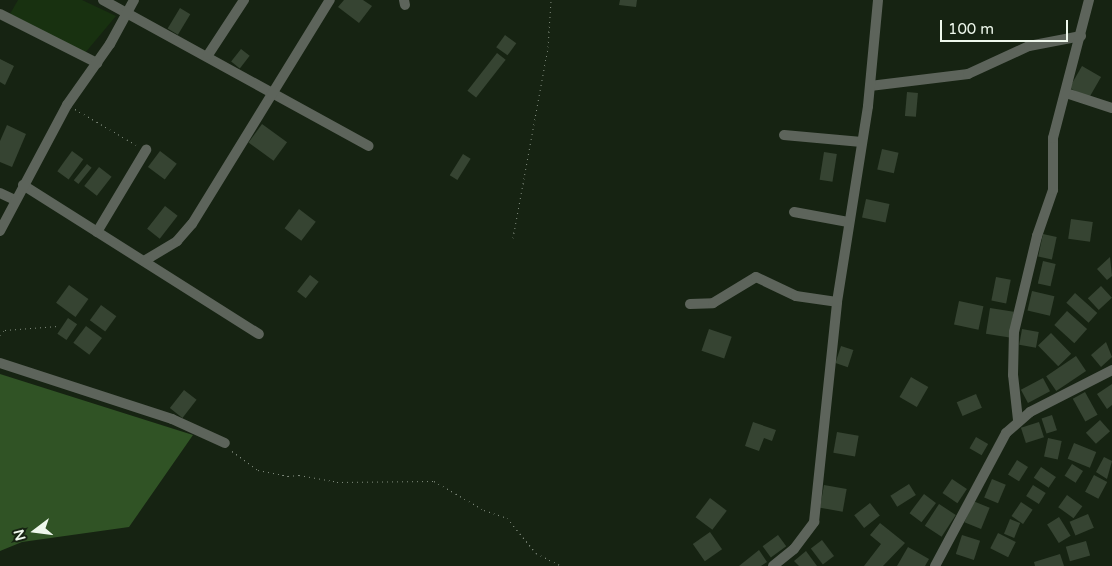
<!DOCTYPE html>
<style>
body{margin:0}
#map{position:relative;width:1112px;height:566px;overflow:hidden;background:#162312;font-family:"Varela Round",sans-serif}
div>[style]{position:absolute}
.green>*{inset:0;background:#183110}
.forest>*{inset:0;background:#305325}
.building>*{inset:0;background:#364432;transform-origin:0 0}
.path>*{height:1px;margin-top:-0.5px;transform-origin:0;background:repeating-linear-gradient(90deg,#818c7e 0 1px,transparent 0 5px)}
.minor>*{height:10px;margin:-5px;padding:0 5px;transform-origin:5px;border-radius:5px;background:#5d645b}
span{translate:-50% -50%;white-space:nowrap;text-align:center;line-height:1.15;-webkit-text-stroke:4px #162312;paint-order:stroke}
.north{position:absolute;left:10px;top:506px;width:50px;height:50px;-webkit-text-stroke:4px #162312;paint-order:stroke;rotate:255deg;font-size:14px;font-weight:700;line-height:20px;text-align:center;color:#eef7ec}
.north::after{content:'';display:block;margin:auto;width:18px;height:22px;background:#eef7ec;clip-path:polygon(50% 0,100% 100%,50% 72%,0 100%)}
.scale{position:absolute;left:940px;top:20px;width:128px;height:22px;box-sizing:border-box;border:2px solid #eef7ec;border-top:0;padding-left:6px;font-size:15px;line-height:18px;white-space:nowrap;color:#eef7ec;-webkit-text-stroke:4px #162312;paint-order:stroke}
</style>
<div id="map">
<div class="green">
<i style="clip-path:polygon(18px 0,82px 0,116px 16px,85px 53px,10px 14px)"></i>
</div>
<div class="forest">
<i style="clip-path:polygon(0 374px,193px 435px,129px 527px,22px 542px,0 551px)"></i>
</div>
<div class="building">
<i style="clip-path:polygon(344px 0,363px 0,372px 6px,359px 23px,338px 7px)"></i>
<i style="clip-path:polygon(620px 0,637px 0,636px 7px,619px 5px)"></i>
<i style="left:180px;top:8px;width:12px;height:24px;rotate:31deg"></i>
<i style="left:505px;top:35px;width:14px;height:15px;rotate:36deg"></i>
<i style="left:241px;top:49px;width:11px;height:16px;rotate:38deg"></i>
<i style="left:497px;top:53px;width:11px;height:48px;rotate:38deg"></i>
<i style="clip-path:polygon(0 59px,14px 66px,5px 85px,0 82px)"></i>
<i style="left:1082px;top:66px;width:22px;height:25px;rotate:30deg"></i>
<i style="left:907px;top:92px;width:11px;height:24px;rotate:5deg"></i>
<i style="left:262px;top:124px;width:31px;height:23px;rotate:36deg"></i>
<i style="clip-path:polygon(7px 125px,26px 134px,12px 167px,0 162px,0 141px)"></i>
<i style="left:882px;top:149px;width:17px;height:21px;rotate:13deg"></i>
<i style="left:72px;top:151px;width:14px;height:25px;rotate:36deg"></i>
<i style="left:160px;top:151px;width:21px;height:20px;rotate:37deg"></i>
<i style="left:824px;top:152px;width:13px;height:28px;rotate:9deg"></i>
<i style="left:463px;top:154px;width:9px;height:25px;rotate:32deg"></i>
<i style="left:87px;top:164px;width:6px;height:21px;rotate:39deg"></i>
<i style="left:99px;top:167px;width:16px;height:24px;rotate:38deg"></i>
<i style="left:866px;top:199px;width:24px;height:19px;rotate:12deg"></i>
<i style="left:165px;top:206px;width:16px;height:29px;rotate:38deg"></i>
<i style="left:299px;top:209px;width:21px;height:24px;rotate:37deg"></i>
<i style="left:1071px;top:219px;width:22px;height:20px;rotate:8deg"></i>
<i style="left:1043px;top:234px;width:14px;height:23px;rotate:12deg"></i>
<i style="clip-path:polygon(1110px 257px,1112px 276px,1107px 280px,1097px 269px)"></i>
<i style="left:1043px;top:261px;width:13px;height:23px;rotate:13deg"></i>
<i style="left:310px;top:275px;width:11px;height:21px;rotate:38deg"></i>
<i style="left:996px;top:277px;width:15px;height:24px;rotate:11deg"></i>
<i style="left:69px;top:285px;width:24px;height:22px;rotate:36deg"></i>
<i style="left:1101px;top:286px;width:16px;height:18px;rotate:47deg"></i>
<i style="left:1032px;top:291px;width:23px;height:20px;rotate:13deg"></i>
<i style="left:1075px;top:293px;width:30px;height:13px;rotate:42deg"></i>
<i style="left:959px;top:301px;width:25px;height:24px;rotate:12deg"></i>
<i style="left:101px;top:305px;width:19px;height:19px;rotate:36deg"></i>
<i style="left:990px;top:308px;width:24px;height:26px;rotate:9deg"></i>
<i style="left:1067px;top:311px;width:27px;height:19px;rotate:42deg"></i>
<i style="left:68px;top:318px;width:11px;height:19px;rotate:34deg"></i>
<i style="left:86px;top:326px;width:20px;height:21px;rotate:37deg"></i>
<i style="left:709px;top:329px;width:24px;height:23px;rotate:19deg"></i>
<i style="left:1022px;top:329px;width:17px;height:16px;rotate:10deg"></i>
<i style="left:1051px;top:333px;width:29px;height:18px;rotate:46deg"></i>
<i style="clip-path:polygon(1106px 342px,1112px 357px,1101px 367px,1091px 355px)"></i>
<i style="left:841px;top:346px;width:13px;height:18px;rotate:18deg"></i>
<i style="left:1076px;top:356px;width:18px;height:36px;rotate:56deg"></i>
<i style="left:911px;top:377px;width:20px;height:23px;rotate:30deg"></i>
<i style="left:1043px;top:378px;width:15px;height:25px;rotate:62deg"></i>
<i style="clip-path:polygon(1112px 384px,1112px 405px,1107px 409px,1097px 394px)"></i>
<i style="left:184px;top:390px;width:16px;height:23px;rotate:38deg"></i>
<i style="left:1085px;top:392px;width:26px;height:14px;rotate:61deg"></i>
<i style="left:976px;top:394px;width:15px;height:21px;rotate:67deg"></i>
<i style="left:1052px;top:415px;width:16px;height:11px;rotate:72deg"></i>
<i style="left:1100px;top:420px;width:15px;height:19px;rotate:48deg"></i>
<i style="clip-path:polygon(753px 422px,776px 430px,772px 441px,764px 438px,759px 451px,745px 446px)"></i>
<i style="left:1039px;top:422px;width:16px;height:19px;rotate:72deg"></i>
<i style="left:837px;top:432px;width:22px;height:21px;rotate:10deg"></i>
<i style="left:976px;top:437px;width:14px;height:13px;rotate:30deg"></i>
<i style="left:1048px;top:438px;width:14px;height:19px;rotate:12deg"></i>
<i style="left:1074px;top:443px;width:24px;height:17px;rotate:22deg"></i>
<i style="clip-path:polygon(1104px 457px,1112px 461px,1107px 479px,1096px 472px)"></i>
<i style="left:1017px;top:460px;width:13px;height:17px;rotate:32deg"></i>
<i style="left:1072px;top:464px;width:13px;height:14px;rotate:32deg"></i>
<i style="left:1041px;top:467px;width:18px;height:13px;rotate:34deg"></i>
<i style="left:1094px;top:475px;width:15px;height:19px;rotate:28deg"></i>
<i style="left:952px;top:479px;width:18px;height:17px;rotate:34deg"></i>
<i style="left:992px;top:479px;width:15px;height:20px;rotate:23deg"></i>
<i style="left:909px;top:484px;width:13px;height:22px;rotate:58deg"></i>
<i style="left:824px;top:485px;width:23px;height:23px;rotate:10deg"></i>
<i style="left:1033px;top:485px;width:15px;height:13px;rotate:32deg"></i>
<i style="left:924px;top:494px;width:15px;height:24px;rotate:37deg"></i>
<i style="left:1067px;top:495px;width:19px;height:15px;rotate:36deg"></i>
<i style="left:710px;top:498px;width:21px;height:24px;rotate:37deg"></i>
<i style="left:973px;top:501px;width:18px;height:23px;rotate:22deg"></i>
<i style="left:1021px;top:502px;width:14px;height:17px;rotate:34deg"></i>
<i style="left:870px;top:503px;width:16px;height:20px;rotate:52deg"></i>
<i style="left:939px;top:504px;width:20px;height:26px;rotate:33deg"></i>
<i style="left:1088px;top:514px;width:15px;height:20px;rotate:67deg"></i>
<i style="left:1059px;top:517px;width:22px;height:14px;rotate:58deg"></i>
<i style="left:1010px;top:519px;width:11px;height:16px;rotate:22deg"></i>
<i style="clip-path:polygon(880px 523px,905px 543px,883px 566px,864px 566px,881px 544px,870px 535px)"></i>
<i style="left:710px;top:532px;width:21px;height:21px;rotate:55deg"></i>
<i style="left:998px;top:533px;width:20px;height:17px;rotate:27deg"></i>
<i style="left:778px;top:535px;width:14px;height:19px;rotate:54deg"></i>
<i style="left:962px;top:535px;width:19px;height:20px;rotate:18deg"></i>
<i style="left:822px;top:540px;width:20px;height:14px;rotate:53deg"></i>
<i style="left:1086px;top:541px;width:15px;height:21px;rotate:74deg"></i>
<i style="clip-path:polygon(908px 547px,929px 559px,925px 566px,897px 566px)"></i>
<i style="clip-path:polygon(759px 550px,767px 562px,761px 566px,739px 566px)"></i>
<i style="clip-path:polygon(806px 551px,817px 566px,799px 566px,794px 561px)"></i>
<i style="clip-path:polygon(1060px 554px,1064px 566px,1035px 566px,1034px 562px)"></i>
</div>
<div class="path">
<i style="left:75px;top:109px;width:73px;rotate:30.4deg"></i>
<i style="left:513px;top:238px;width:194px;rotate:-79.6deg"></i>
<i style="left:548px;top:47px;width:47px;rotate:-86.3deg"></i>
<i style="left:0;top:335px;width:7px;rotate:-45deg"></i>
<i style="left:5px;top:330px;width:53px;rotate:-4.3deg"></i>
<i style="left:232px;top:451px;width:32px;rotate:36deg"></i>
<i style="left:258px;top:470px;width:31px;rotate:11deg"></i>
<i style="left:288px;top:476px;width:11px;rotate:-5deg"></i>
<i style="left:299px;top:475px;width:39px;rotate:10deg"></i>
<i style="left:337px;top:482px;width:97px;rotate:-0.6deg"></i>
<i style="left:434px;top:481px;width:58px;rotate:30.1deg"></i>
<i style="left:484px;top:510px;width:24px;rotate:19deg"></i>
<i style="left:507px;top:518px;width:45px;rotate:50.4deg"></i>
<i style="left:536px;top:553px;width:29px;rotate:27deg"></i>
</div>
<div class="minor">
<i style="left:103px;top:0;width:303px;rotate:28.8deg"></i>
<i style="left:404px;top:0;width:5px;rotate:79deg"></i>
<i style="left:0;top:14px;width:109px;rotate:26.8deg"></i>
<i style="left:208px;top:55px;width:66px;rotate:-56.8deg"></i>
<i style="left:870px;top:86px;width:99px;rotate:-7deg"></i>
<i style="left:968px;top:74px;width:67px;rotate:-24.7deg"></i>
<i style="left:1029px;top:46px;width:53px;rotate:-10.9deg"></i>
<i style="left:1066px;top:93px;width:48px;rotate:18.1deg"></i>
<i style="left:784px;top:135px;width:78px;rotate:5.1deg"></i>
<i style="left:23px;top:185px;width:279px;rotate:32.3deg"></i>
<i style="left:0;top:193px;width:17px;rotate:25deg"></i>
<i style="left:794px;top:212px;width:55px;rotate:10.5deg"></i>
<i style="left:0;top:231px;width:143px;rotate:-62deg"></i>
<i style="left:67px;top:105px;width:75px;rotate:-54.8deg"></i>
<i style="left:110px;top:44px;width:50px;rotate:-61.4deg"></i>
<i style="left:97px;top:232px;width:96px;rotate:-59.1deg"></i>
<i style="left:144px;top:261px;width:39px;rotate:-31deg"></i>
<i style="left:177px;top:241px;width:23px;rotate:-49deg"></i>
<i style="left:192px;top:224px;width:263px;rotate:-58.4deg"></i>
<i style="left:690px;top:304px;width:23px;rotate:-2deg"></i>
<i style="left:713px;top:303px;width:50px;rotate:-31.2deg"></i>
<i style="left:756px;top:277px;width:44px;rotate:25.4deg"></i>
<i style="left:796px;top:296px;width:41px;rotate:8.3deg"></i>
<i style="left:0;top:363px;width:181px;rotate:18deg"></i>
<i style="left:172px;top:419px;width:58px;rotate:24.4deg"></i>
<i style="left:1018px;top:420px;width:45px;rotate:-96.3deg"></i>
<i style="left:1013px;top:375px;width:43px;rotate:-88.7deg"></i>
<i style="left:1014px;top:332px;width:99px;rotate:-76.5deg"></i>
<i style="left:1037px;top:236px;width:49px;rotate:-70.8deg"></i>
<i style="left:1053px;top:190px;width:52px;rotate:-90deg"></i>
<i style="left:1053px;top:138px;width:143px;rotate:-75.4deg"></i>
<i style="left:773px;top:566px;width:27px;rotate:-39deg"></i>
<i style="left:794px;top:549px;width:34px;rotate:-53deg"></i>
<i style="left:814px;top:522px;width:221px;rotate:-84deg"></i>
<i style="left:837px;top:302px;width:198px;rotate:-81deg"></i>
<i style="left:868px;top:106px;width:106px;rotate:-84.6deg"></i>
<i style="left:935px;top:566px;width:151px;rotate:-61.9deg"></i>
<i style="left:1006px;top:433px;width:32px;rotate:-41deg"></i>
<i style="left:1030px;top:412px;width:92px;rotate:-27.1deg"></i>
</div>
<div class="north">N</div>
<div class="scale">100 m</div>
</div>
